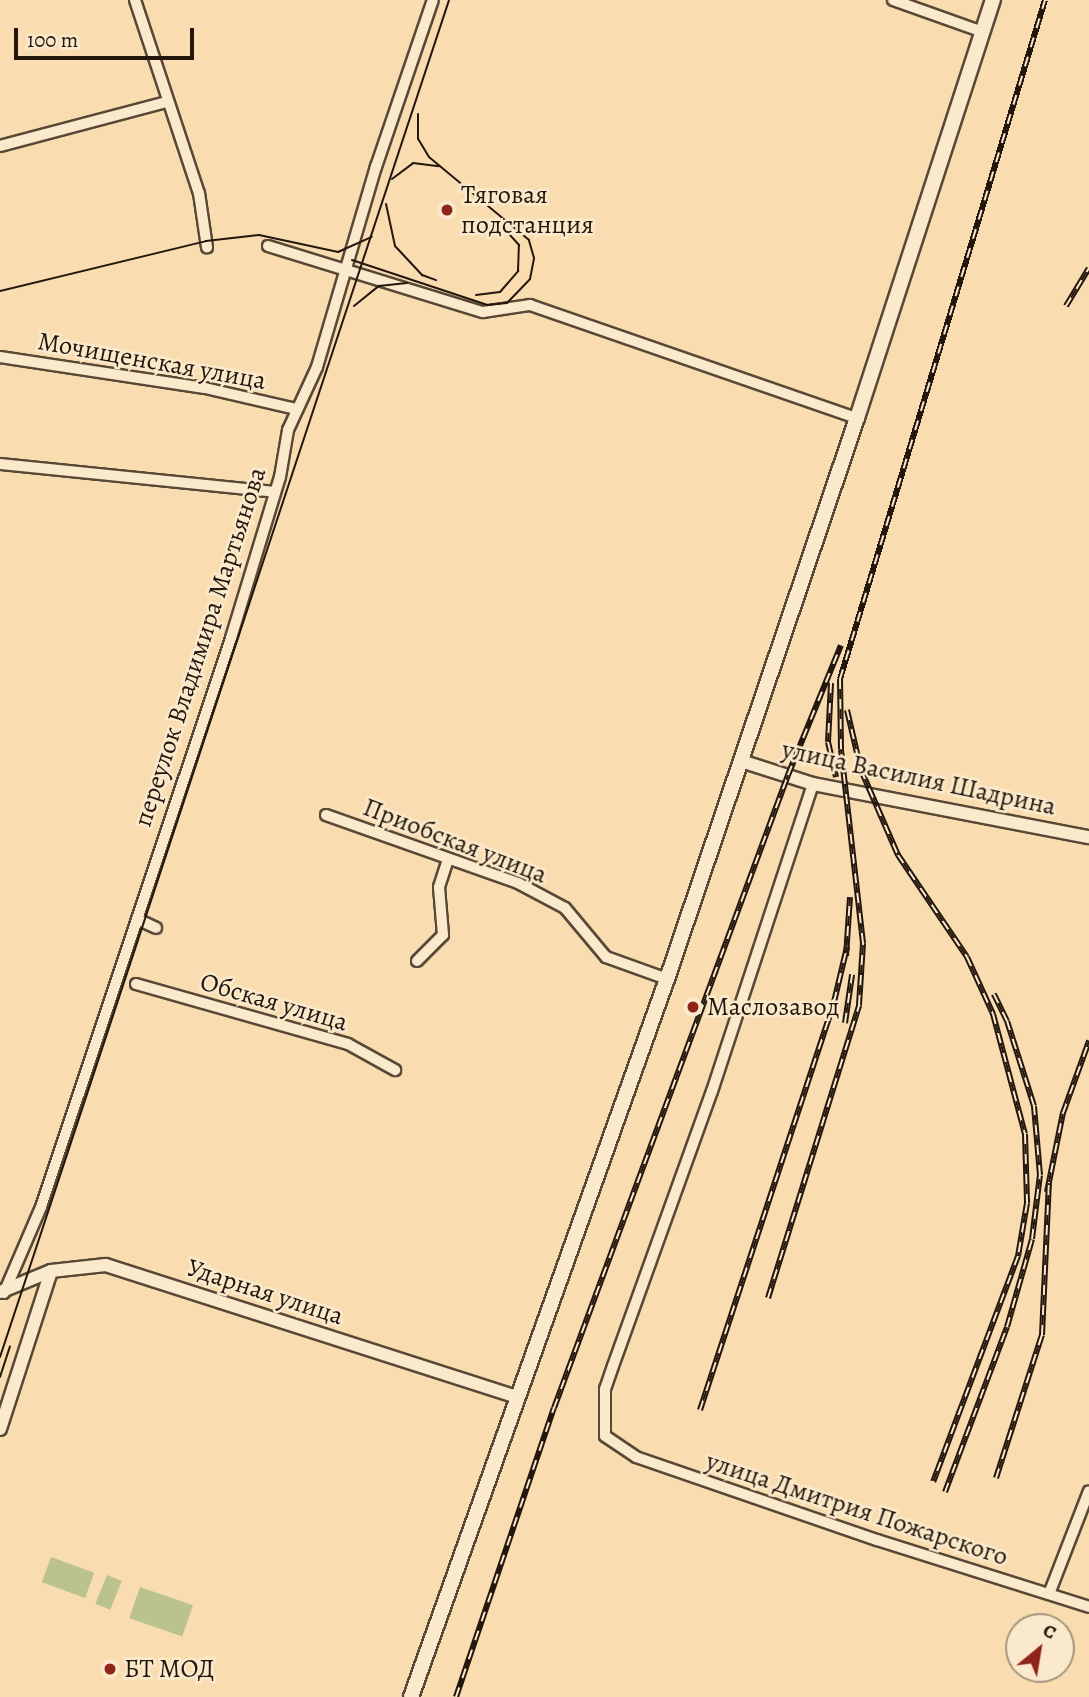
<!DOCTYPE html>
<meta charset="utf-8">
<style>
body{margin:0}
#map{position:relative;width:1089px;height:1697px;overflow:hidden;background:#f9ddb0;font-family:Alegreya,serif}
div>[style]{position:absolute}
.green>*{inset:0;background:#bac28e;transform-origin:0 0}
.roads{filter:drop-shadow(2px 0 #584836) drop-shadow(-2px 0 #584836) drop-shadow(0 2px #584836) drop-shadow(0 -2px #584836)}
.minor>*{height:10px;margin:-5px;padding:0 5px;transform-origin:5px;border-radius:5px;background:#fbe9cc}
.tertiary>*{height:12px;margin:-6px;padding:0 6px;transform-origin:6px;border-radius:6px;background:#fbe9cc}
.secondary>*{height:14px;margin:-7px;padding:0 7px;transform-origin:7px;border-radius:7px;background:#fbe9cc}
.tram>*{height:2px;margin:-1px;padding:0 1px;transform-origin:1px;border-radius:1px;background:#23170d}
.rail>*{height:6px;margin-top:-3px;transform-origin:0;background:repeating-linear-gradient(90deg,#fbe9cc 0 10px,#23170d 0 20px);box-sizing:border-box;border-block:2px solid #23170d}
.dots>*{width:19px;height:19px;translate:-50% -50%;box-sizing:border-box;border:4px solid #fbe9cc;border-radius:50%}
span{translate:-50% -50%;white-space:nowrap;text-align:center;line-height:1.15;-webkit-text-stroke:5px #fbe9cc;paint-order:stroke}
.poi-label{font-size:26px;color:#23170d}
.left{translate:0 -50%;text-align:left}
.street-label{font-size:26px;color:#23170d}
.north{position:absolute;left:1005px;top:1613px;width:70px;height:70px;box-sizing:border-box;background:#fbe9cc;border:2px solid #a59580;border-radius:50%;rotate:30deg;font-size:19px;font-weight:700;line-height:28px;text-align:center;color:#23170d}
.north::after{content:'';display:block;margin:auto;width:24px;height:32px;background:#8f2418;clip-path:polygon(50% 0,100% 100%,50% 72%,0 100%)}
.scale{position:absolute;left:14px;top:28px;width:180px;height:32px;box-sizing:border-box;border:4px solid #23170d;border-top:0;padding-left:9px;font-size:21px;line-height:24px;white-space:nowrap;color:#23170d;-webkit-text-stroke:5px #fbe9cc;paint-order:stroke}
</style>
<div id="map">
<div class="green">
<i style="left:51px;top:1557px;width:46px;height:27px;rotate:20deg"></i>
<i style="left:107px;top:1575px;width:16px;height:31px;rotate:22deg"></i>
<i style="left:140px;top:1587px;width:56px;height:33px;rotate:19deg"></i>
</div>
<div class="roads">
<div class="minor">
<i style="left:135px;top:0;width:203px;rotate:71.7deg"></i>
<i style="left:199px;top:193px;width:55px;rotate:81.6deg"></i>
<i style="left:893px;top:0;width:96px;rotate:19.6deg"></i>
<i style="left:0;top:146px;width:173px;rotate:-14.8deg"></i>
<i style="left:268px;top:246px;width:225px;rotate:17.1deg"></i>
<i style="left:483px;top:312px;width:48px;rotate:-8.5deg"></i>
<i style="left:530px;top:305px;width:346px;rotate:19.1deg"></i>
<i style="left:0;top:357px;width:207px;rotate:8.6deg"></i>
<i style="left:205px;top:388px;width:93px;rotate:13deg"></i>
<i style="left:0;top:464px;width:276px;rotate:5.8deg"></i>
<i style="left:813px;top:784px;width:323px;rotate:108.2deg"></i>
<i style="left:712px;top:1091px;width:292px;rotate:109.8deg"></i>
<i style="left:613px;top:1366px;width:24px;rotate:109deg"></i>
<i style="left:605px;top:1389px;width:47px;rotate:90deg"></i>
<i style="left:605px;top:1436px;width:37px;rotate:34deg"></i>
<i style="left:636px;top:1457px;width:255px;rotate:19deg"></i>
<i style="left:877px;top:1540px;width:222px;rotate:17.5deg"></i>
<i style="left:326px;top:815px;width:204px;rotate:19.5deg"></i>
<i style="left:518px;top:883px;width:53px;rotate:28deg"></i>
<i style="left:565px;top:908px;width:64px;rotate:50.1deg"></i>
<i style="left:606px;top:957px;width:65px;rotate:19.8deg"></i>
<i style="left:137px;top:919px;width:21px;rotate:25deg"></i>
<i style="left:417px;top:961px;width:37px;rotate:-45deg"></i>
<i style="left:443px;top:935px;width:48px;rotate:-94.8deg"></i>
<i style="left:439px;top:887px;width:29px;rotate:-72deg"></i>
<i style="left:136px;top:984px;width:220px;rotate:15.8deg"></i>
<i style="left:348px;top:1044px;width:54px;rotate:29deg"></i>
<i style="left:4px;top:1293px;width:94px;rotate:-66.7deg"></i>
<i style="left:41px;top:1207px;width:600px;rotate:-71.53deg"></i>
<i style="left:231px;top:638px;width:168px;rotate:-73.1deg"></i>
<i style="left:280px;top:477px;width:48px;rotate:-80.3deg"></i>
<i style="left:288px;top:430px;width:69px;rotate:-65.3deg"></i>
<i style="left:317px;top:367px;width:209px;rotate:-73.6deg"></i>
<i style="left:376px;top:167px;width:176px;rotate:-71.2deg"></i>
<i style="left:1049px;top:1594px;width:110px;rotate:-68.8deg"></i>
</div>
<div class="tertiary">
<i style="left:741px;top:761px;width:76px;rotate:17.7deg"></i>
<i style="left:813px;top:784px;width:281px;rotate:10.9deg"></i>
<i style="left:0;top:1292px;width:55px;rotate:-22.4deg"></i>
<i style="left:51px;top:1271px;width:55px;rotate:-6.2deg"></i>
<i style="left:106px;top:1265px;width:431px;rotate:17.8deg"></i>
<i style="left:0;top:1429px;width:166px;rotate:-72.1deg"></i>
</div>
<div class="secondary">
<i style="left:411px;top:1697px;width:762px;rotate:-70.38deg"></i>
<i style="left:667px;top:979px;width:592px;rotate:-71.29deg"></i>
<i style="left:857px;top:418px;width:440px;rotate:-72deg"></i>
</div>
</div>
<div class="tram">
<i style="left:392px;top:179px;width:26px;rotate:-37deg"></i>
<i style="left:413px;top:163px;width:26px;rotate:7deg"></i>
<i style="left:386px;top:204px;width:43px;rotate:77.9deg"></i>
<i style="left:395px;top:246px;width:40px;rotate:47deg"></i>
<i style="left:422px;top:275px;width:15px;rotate:20deg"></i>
<i style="left:352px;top:260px;width:142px;rotate:18.4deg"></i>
<i style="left:487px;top:305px;width:20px;rotate:-6deg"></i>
<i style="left:507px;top:303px;width:33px;rotate:-46deg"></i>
<i style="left:530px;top:279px;width:21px;rotate:-79deg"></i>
<i style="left:534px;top:258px;width:19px;rotate:-106deg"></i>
<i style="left:529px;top:240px;width:130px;rotate:-140.3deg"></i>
<i style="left:429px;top:157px;width:21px;rotate:-121deg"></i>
<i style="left:418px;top:139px;width:25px;rotate:-90deg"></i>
<i style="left:0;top:291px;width:212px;rotate:-13.6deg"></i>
<i style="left:206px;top:241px;width:53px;rotate:-6.5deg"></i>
<i style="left:259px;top:235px;width:81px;rotate:12.1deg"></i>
<i style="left:338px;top:252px;width:37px;rotate:-24deg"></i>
<i style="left:476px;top:295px;width:24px;rotate:-7deg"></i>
<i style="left:500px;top:292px;width:28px;rotate:-49deg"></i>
<i style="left:518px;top:271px;width:26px;rotate:-88deg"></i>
<i style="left:519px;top:245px;width:28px;rotate:-132deg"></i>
<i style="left:354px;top:306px;width:32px;rotate:-39deg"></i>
<i style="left:379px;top:286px;width:28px;rotate:-6deg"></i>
<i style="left:0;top:1357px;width:1429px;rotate:-71.69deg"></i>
<i style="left:0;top:1377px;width:32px;rotate:-72deg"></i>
</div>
<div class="rail">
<i style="left:1066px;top:306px;width:44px;rotate:-58.8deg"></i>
<i style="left:831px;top:683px;width:59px;rotate:92.9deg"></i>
<i style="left:828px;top:742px;width:36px;rotate:77deg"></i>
<i style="left:847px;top:710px;width:62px;rotate:76.9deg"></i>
<i style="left:861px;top:770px;width:93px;rotate:66.5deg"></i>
<i style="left:898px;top:855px;width:123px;rotate:55.9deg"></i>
<i style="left:967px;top:957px;width:63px;rotate:65.5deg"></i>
<i style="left:993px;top:1014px;width:124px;rotate:75.1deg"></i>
<i style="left:1025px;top:1134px;width:69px;rotate:88.3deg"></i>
<i style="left:1027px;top:1203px;width:54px;rotate:99.6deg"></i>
<i style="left:1018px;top:1256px;width:241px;rotate:110.6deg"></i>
<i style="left:846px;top:956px;width:59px;rotate:-86.1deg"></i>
<i style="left:845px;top:1023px;width:49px;rotate:-81.7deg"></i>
<i style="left:1047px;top:1192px;width:81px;rotate:-78.6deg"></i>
<i style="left:1063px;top:1113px;width:77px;rotate:-70.1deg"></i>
<i style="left:768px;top:1298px;width:307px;rotate:-72.7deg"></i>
<i style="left:859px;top:1005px;width:62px;rotate:-86.3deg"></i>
<i style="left:863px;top:943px;width:195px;rotate:-96.5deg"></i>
<i style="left:841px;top:749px;width:70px;rotate:-90.8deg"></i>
<i style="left:840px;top:679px;width:709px;rotate:-73.2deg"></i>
<i style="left:700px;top:1410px;width:429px;rotate:-71.8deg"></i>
<i style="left:834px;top:1002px;width:57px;rotate:-76.7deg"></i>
<i style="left:996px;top:1478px;width:150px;rotate:-72.2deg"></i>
<i style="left:1042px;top:1335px;width:152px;rotate:-87.4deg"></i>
<i style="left:945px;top:1492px;width:176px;rotate:-69.4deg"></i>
<i style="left:1007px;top:1327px;width:91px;rotate:-74.1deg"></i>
<i style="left:1032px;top:1239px;width:64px;rotate:-82.9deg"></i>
<i style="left:1040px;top:1175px;width:69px;rotate:-95deg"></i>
<i style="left:1034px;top:1106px;width:89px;rotate:-107.6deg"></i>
<i style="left:1007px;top:1021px;width:30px;rotate:-116deg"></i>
<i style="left:456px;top:1697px;width:305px;rotate:-71.3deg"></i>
<i style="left:554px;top:1408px;width:675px;rotate:-69.71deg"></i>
<i style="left:788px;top:775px;width:140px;rotate:-67.8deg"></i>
</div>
<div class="dots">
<i style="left:447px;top:210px;background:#8f2418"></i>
<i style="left:693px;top:1007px;background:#8f2418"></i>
<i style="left:110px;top:1669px;background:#8f2418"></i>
</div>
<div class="poi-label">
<span class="left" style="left:461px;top:210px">Тяговая<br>подстанция</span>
<span class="left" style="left:707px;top:1007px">Маслозавод</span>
<span class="left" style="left:124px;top:1669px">БТ МОД</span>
</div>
<div class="street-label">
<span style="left:152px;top:361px;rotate:10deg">Мочищенская улица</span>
<span style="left:200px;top:647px;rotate:-72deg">переулок Владимира Мартьянова</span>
<span style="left:919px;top:778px;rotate:12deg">улица Василия Шадрина</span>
<span style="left:455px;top:841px;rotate:21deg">Приобская улица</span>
<span style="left:274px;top:1002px;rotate:16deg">Обская улица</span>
<span style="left:265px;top:1292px;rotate:18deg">Ударная улица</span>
<span style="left:857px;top:1509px;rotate:18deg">улица Дмитрия Пожарского</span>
</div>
<div class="north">С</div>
<div class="scale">100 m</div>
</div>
